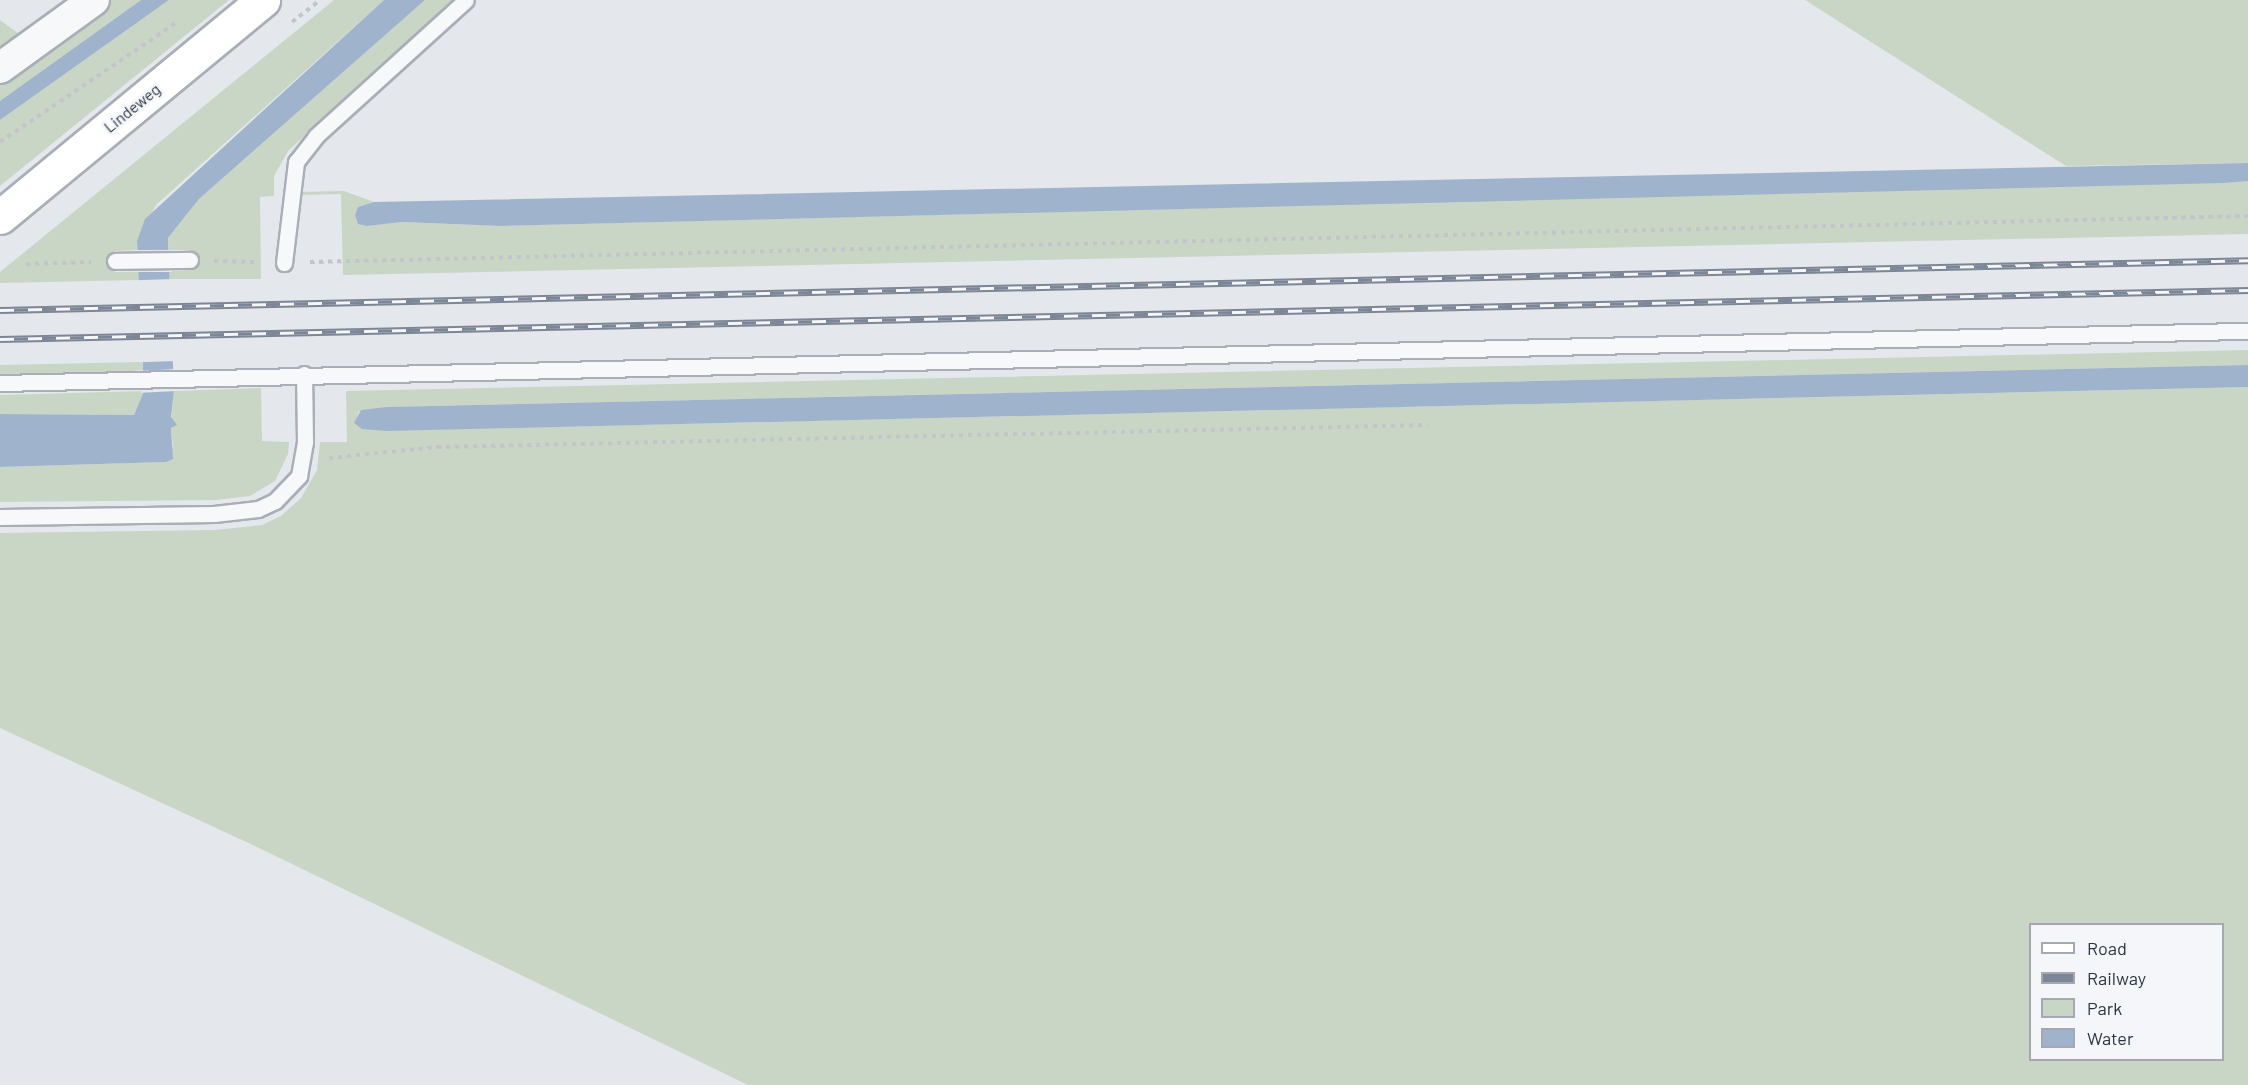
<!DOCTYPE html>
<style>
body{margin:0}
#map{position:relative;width:2248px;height:1085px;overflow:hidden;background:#e4e7ec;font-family:Barlow,sans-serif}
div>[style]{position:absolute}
.green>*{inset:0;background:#c9d6c5}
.water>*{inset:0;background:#9fb4cc}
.pier>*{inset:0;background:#e4e7ec;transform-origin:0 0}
.path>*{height:4px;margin-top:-2px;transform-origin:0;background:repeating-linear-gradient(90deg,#c2c5cb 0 4.5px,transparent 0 9px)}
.roads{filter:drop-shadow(2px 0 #a9aeb7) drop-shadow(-2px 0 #a9aeb7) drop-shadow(0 2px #a9aeb7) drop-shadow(0 -2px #a9aeb7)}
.service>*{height:15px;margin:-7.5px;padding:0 7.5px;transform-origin:7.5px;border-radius:7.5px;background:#f7f8fa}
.minor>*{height:30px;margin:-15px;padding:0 15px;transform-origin:15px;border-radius:15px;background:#f7f8fa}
.secondary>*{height:33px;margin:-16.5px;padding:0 16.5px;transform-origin:16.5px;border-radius:16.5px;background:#fff}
.rail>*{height:7px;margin-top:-3.5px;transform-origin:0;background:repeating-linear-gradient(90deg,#f4f6f9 0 14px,#7d8696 0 28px);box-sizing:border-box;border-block:2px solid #7d8696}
span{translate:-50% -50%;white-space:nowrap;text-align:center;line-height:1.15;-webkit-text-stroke:6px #f4f6f9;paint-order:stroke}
.street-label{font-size:16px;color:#2b3445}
.legend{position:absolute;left:2029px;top:923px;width:195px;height:138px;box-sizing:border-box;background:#f4f6f9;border:2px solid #a4a8b1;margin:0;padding:8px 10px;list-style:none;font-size:18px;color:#2b3445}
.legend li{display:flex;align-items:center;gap:12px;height:30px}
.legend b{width:30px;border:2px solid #a4a8b1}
</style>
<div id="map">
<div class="green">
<i style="clip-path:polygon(109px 0,141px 0,0 101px,0 78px)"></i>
<i style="clip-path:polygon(169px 0,229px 0,0 186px,0 120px)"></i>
<i style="clip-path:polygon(334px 0,384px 0,156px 205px,137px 241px,137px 250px,115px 251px,115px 272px,139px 272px,139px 280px,0 283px,0 272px)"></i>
<i style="clip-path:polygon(425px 0,453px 0,288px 151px,274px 176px,274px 196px,260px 197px,261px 279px,170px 279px,169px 271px,189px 270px,189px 250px,169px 250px,168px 238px,199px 199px)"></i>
<i style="clip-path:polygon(1805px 0,2248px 0,2248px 163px,2066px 166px)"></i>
<i style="clip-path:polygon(0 20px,26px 39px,0 58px)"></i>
<i style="clip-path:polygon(2248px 181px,2248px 234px,343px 275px,341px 194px,301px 195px,301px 192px,344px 191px,374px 202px,358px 207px,355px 215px,366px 226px,402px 222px,501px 226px)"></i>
<i style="clip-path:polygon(evenodd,2248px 350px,2248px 365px,386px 407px,358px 412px,357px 418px,427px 428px,509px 428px,2248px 387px,2248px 1085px,748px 1085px,257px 847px,0 728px,0 533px,214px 530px,262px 525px,281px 516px,301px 498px,317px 470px,320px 442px,347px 442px,346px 391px,2248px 350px,2030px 924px,2222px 924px,2222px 1060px,2030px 1060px,2030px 924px)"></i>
<i style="clip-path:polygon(142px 362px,143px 370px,118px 372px,0 374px,0 365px)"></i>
<i style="clip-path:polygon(261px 388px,262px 441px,289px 442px,288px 454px,275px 481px,250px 496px,216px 500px,0 502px,0 467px,166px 462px,173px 446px,171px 428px,177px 425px,171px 423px,174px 391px)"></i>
<i style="clip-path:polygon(144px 391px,134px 415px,0 414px,0 395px)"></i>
</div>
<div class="water">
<i style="clip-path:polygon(141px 0,169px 0,0 120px,0 101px)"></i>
<i style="clip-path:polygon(384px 0,425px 0,199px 199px,168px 238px,174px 391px,171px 417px,177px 425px,171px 428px,173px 459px,166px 462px,0 467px,0 414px,134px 415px,144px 391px,137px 241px,145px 219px)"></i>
<i style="clip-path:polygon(2248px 163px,2248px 181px,2223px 183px,501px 226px,402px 222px,367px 226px,358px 224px,355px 215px,358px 207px,374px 202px)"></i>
<i style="clip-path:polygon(2248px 365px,2248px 387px,388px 431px,362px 429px,354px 423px,361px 410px,386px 407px)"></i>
</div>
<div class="pier">
<i style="left:134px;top:250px;width:38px;height:22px"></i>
<i style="left:173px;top:279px;width:82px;height:37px;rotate:88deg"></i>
<i style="left:176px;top:369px;width:22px;height:36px;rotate:87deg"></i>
</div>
<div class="path">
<i style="left:292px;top:22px;width:36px;rotate:-38deg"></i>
<i style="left:0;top:142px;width:212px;rotate:-34.1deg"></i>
<i style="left:214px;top:261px;width:44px;rotate:1.3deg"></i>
<i style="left:310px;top:262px;width:1939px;rotate:-1.36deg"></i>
<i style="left:26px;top:264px;width:65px;rotate:-1.8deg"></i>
<i style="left:329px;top:458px;width:109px;rotate:-5.8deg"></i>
<i style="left:437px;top:447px;width:991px;rotate:-1.27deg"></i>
</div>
<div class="roads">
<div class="service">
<i style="left:115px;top:261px;width:75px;rotate:-0.8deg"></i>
<i style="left:284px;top:263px;width:102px;rotate:-83.2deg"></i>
<i style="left:296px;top:162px;width:33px;rotate:-52deg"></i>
<i style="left:316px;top:136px;width:202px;rotate:-42.2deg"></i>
<i style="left:0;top:383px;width:2249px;rotate:-1.33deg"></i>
<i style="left:0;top:517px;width:214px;rotate:-0.8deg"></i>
<i style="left:214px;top:514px;width:44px;rotate:-6.5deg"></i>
<i style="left:258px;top:509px;width:19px;rotate:-25deg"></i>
<i style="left:275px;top:501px;width:35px;rotate:-46deg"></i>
<i style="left:299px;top:476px;width:35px;rotate:-80deg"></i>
<i style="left:305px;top:442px;width:68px;rotate:-90.8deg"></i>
</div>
<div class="minor">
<i style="left:0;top:68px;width:116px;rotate:-35.9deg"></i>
</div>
<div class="secondary">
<i style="left:0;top:217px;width:341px;rotate:-39.5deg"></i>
</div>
</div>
<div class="rail">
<i style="left:0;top:310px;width:2249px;rotate:-1.27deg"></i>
<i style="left:0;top:339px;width:2249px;rotate:-1.25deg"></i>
</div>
<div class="street-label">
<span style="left:132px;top:108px;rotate:-39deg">Lindeweg</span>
</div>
<ul class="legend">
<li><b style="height:8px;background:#fff"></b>Road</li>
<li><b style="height:8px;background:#7d8696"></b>Railway</li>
<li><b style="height:16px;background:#c9d6c5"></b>Park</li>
<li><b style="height:16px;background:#9fb4cc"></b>Water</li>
</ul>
</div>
